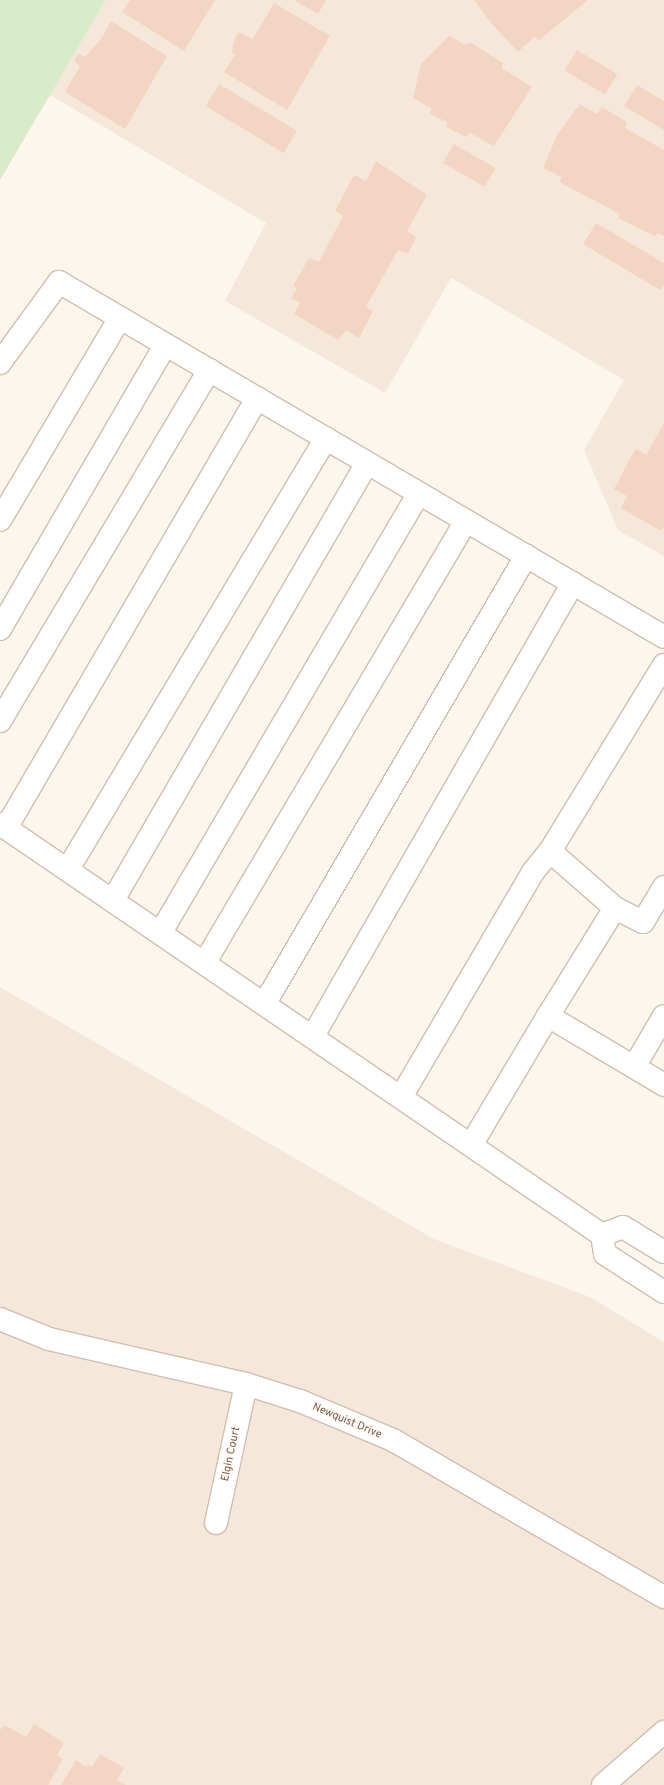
<!DOCTYPE html>
<style>
body{margin:0}
#map{position:relative;width:664px;height:1785px;overflow:hidden;background:#fdf6ec;font-family:Overpass,sans-serif}
div>[style]{position:absolute}
.residential>*{inset:0;background:#f5e8da}
.green>*{inset:0;background:#d8ecc9}
.building>*{inset:0;background:#f3d5c3;transform-origin:0 0}
.roads{filter:drop-shadow(1px 0 #d1beb0) drop-shadow(-1px 0 #d1beb0) drop-shadow(0 1px #d1beb0) drop-shadow(0 -1px #d1beb0)}
.minor>*{height:22px;margin:-11px;padding:0 11px;transform-origin:11px;border-radius:11px;background:#fff}
span{translate:-50% -50%;white-space:nowrap;text-align:center;line-height:1.15;-webkit-text-stroke:3px #fffaf3;paint-order:stroke}
.street-label{font-size:11px;color:#7a5c4d}
</style>
<div id="map">
<div class="residential">
<i style="clip-path:polygon(106px 0,664px 0,664px 556px,618px 530px,584px 450px,624px 380px,451px 278px,385px 393px,225px 301px,266px 223px,50px 95px)"></i>
<i style="clip-path:polygon(0 987px,434px 1239px,590px 1297px,664px 1342px,664px 1785px,0 1785px)"></i>
</div>
<div class="green">
<i style="clip-path:polygon(0 0,106px 0,0 180px)"></i>
</div>
<div class="building">
<i style="clip-path:polygon(130px 0,215px 0,184px 51px,122px 12px)"></i>
<i style="clip-path:polygon(294px 0,326px 0,318px 14px)"></i>
<i style="clip-path:polygon(474px 0,588px 0,538px 41px,535px 36px,518px 52px,491px 23px)"></i>
<i style="clip-path:polygon(274px 3px,330px 36px,287px 110px,224px 72px,235px 55px,232px 53px,234px 40px,239px 32px,253px 39px)"></i>
<i style="clip-path:polygon(111px 21px,167px 56px,125px 129px,65px 92px,80px 66px,74px 61px,78px 54px,85px 57px,101px 39px)"></i>
<i style="clip-path:polygon(449px 36px,466px 45px,470px 42px,503px 63px,502px 68px,532px 87px,494px 146px,470px 133px,466px 137px,446px 127px,447px 122px,430px 114px,431px 108px,413px 98px,421px 64px)"></i>
<i style="left:577px;top:50px;width:47px;height:24px;rotate:31deg"></i>
<i style="left:219px;top:84px;width:91px;height:26px;rotate:31deg"></i>
<i style="clip-path:polygon(637px 85px,664px 101px,664px 130px,624px 106px)"></i>
<i style="clip-path:polygon(580px 104px,597px 114px,602px 107px,627px 122px,625px 128px,664px 150px,664px 236px,658px 233px,655px 236px,618px 218px,620px 214px,559px 182px,562px 177px,543px 168px,557px 135px)"></i>
<i style="left:454px;top:144px;width:48px;height:22px;rotate:30deg"></i>
<i style="clip-path:polygon(376px 161px,427px 195px,407px 231px,416px 237px,408px 254px,398px 250px,366px 307px,373px 311px,359px 338px,346px 330px,338px 340px,294px 314px,300px 303px,291px 298px,297px 288px,293px 286px,309px 258px,319px 262px,343px 216px,335px 211px,354px 175px,366px 181px)"></i>
<i style="clip-path:polygon(596px 223px,664px 263px,664px 284px,660px 290px,583px 244px)"></i>
<i style="clip-path:polygon(664px 423px,664px 526px,661px 531px,621px 508px,627px 496px,614px 489px,634px 451px,637px 449px,646px 455px)"></i>
<i style="clip-path:polygon(34px 1724px,64px 1743px,57px 1755px,63px 1759px,48px 1785px,0 1785px,0 1730px,4px 1725px,26px 1737px)"></i>
<i style="clip-path:polygon(100px 1754px,124px 1768px,117px 1780px,126px 1785px,61px 1785px,76px 1760px,86px 1767px,88px 1764px,92px 1767px)"></i>
</div>
<div class="roads">
<div class="minor">
<i style="left:0;top:363px;width:100px;rotate:-53.9deg"></i>
<i style="left:59px;top:282px;width:701px;rotate:30.4deg"></i>
<i style="left:0;top:520px;width:235px;rotate:-59.3deg"></i>
<i style="left:0;top:629px;width:328px;rotate:-59.8deg"></i>
<i style="left:0;top:721px;width:409px;rotate:-59.2deg"></i>
<i style="left:0;top:824px;width:729px;rotate:34.32deg"></i>
<i style="left:6px;top:828px;width:498px;rotate:-59.7deg"></i>
<i style="left:68px;top:869px;width:502px;rotate:-59.09deg"></i>
<i style="left:113px;top:900px;width:505px;rotate:-59.83deg"></i>
<i style="left:615px;top:908px;width:86px;rotate:-138.8deg"></i>
<i style="left:550px;top:851px;width:218px;rotate:-58.5deg"></i>
<i style="left:161px;top:932px;width:509px;rotate:-59.56deg"></i>
<i style="left:205px;top:962px;width:512px;rotate:-59.38deg"></i>
<i style="left:265px;top:1003px;width:518px;rotate:-59.72deg"></i>
<i style="left:548px;top:1016px;width:127px;rotate:-58.2deg"></i>
<i style="left:615px;top:908px;width:31px;rotate:27deg"></i>
<i style="left:643px;top:922px;width:41px;rotate:-59deg"></i>
<i style="left:313px;top:1036px;width:522px;rotate:-60.15deg"></i>
<i style="left:634px;top:1067px;width:59px;rotate:-59.5deg"></i>
<i style="left:401px;top:1097px;width:261px;rotate:-59.6deg"></i>
<i style="left:533px;top:872px;width:27px;rotate:-51deg"></i>
<i style="left:471px;top:1145px;width:150px;rotate:-59.2deg"></i>
<i style="left:548px;top:1016px;width:135px;rotate:30.7deg"></i>
<i style="left:664px;top:1252px;width:48px;rotate:-148.6deg"></i>
<i style="left:623px;top:1227px;width:22px;rotate:159deg"></i>
<i style="left:602px;top:1235px;width:19px;rotate:81deg"></i>
<i style="left:605px;top:1254px;width:70px;rotate:32.8deg"></i>
<i style="left:0;top:1319px;width:53px;rotate:22.2deg"></i>
<i style="left:49px;top:1339px;width:202px;rotate:12.9deg"></i>
<i style="left:246px;top:1384px;width:57px;rotate:17.5deg"></i>
<i style="left:300px;top:1401px;width:101px;rotate:22.8deg"></i>
<i style="left:393px;top:1440px;width:313px;rotate:30.1deg"></i>
<i style="left:216px;top:1523px;width:142px;rotate:-77.8deg"></i>
<i style="left:603px;top:1785px;width:81px;rotate:-41deg"></i>
</div>
</div>
<div class="street-label">
<span style="left:347px;top:1421px;rotate:23deg">Newquist Drive</span>
<span style="left:231px;top:1454px;rotate:-78deg">Elgin Court</span>
</div>
</div>
